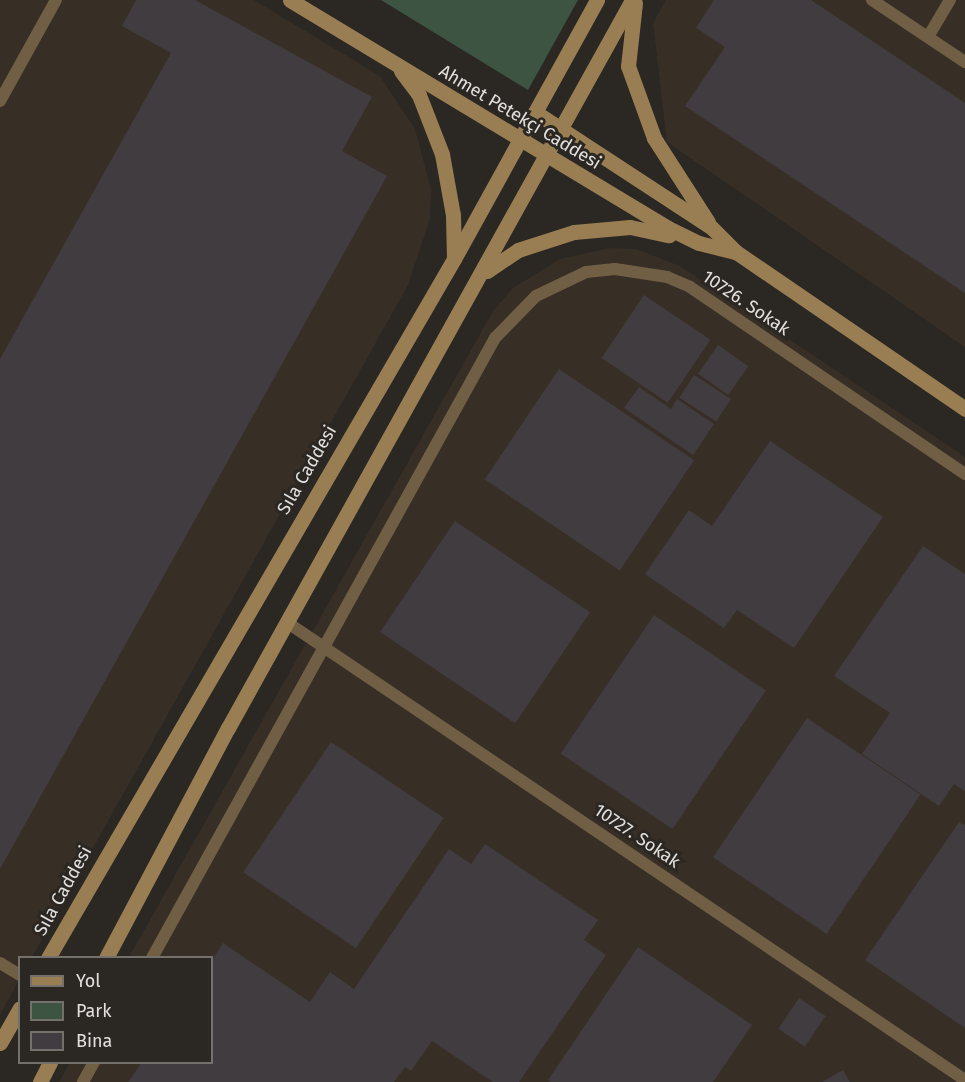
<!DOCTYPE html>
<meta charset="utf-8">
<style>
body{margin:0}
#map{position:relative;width:965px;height:1082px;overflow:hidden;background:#2b2723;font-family:"Fira Sans",sans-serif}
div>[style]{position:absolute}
.built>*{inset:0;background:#372e26}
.green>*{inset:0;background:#3e5443}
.building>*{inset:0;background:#413c3f;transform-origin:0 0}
.lane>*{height:12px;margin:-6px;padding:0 6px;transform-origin:6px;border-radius:6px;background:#705f45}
.secondary>*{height:15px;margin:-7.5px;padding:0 7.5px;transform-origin:7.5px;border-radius:7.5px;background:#9a7e53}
span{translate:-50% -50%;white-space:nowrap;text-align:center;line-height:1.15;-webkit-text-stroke:6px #2b2723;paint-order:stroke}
.street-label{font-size:18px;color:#e2e0dd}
.legend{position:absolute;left:18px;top:956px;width:195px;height:108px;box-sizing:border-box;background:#2b2723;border:2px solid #74716d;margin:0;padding:8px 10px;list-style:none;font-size:18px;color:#e2e0dd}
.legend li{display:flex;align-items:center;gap:12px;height:30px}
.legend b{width:30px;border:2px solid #74716d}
</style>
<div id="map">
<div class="built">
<i style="clip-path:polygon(0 0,254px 0,380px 76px,415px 129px,431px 189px,430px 219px,408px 285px,32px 957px,20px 958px,19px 980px,0 1015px)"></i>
<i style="clip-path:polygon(666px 0,965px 0,965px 347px,667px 142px,653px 23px)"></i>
<i style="clip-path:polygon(610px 248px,636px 249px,680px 266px,965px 457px,965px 1082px,59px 1082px,70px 1063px,212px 1062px,212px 958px,129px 957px,493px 311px,513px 288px,560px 259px)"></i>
</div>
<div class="green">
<i style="clip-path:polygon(381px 0,578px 0,528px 90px)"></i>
</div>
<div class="building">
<i style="clip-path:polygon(136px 0,195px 0,372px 97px,342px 151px,387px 176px,0 869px,0 359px,171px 53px,122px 26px)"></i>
<i style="clip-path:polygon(714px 0,811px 0,965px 103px,965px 293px,685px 106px,725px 47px,696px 28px)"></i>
<i style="left:644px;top:295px;width:80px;height:76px;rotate:34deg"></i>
<i style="left:718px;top:345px;width:37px;height:35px;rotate:35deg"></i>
<i style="left:559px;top:369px;width:163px;height:133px;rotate:34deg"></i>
<i style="left:694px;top:375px;width:44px;height:27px;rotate:33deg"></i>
<i style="clip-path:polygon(639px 387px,671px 409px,677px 399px,714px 424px,693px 455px,624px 408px)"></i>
<i style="clip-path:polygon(770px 441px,883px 517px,794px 648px,737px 610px,724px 628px,645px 574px,689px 510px,712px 526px)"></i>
<i style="left:455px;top:521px;width:163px;height:134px;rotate:34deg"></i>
<i style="clip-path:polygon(923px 546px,965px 574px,965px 791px,954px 784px,939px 806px,862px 754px,890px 713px,834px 676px)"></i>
<i style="left:654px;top:615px;width:135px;height:167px;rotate:34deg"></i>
<i style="left:807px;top:718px;width:137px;height:168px;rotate:34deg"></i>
<i style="left:331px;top:742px;width:136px;height:157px;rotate:34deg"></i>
<i style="clip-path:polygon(959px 822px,965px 825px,965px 1028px,865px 960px)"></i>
<i style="clip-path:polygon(485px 844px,598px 920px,584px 940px,606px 955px,519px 1082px,493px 1082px,432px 1041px,411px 1071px,405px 1067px,394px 1082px,128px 1082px,142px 1062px,212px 1062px,212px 960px,223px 943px,310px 1002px,330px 972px,354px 989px,449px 849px,471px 864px)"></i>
<i style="clip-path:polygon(638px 947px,752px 1025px,713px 1082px,551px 1082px,548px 1080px)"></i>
<i style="left:799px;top:998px;width:32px;height:37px;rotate:34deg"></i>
<i style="clip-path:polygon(843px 1070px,850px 1082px,822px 1082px)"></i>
</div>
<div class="lane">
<i style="left:872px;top:0;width:112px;rotate:33.7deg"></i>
<i style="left:928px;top:37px;width:43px;rotate:-59.3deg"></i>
<i style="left:0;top:101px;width:115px;rotate:-61deg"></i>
<i style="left:288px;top:623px;width:817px;rotate:34.02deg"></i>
<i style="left:152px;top:958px;width:709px;rotate:-61.05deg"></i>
<i style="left:495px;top:338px;width:59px;rotate:-45.7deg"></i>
<i style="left:536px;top:296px;width:55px;rotate:-25.6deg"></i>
<i style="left:586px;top:272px;width:29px;rotate:-6deg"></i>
<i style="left:615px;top:269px;width:53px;rotate:8.7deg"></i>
<i style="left:667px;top:277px;width:25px;rotate:23deg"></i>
<i style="left:690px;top:287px;width:333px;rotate:34.2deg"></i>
<i style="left:0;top:963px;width:23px;rotate:31deg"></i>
<i style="left:83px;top:1082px;width:23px;rotate:-61deg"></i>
</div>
<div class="secondary">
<i style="left:290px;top:0;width:441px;rotate:31.1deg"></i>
<i style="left:668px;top:228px;width:34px;rotate:26deg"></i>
<i style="left:699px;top:243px;width:38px;rotate:14deg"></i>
<i style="left:635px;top:3px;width:63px;rotate:96.3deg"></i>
<i style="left:628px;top:66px;width:77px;rotate:70.1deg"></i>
<i style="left:654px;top:138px;width:100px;rotate:57.3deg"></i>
<i style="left:401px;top:71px;width:30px;rotate:53deg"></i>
<i style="left:419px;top:95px;width:63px;rotate:68.7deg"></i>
<i style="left:442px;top:154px;width:62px;rotate:79.8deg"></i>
<i style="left:453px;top:215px;width:43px;rotate:88.7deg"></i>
<i style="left:535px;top:112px;width:210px;rotate:33.2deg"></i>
<i style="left:711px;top:227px;width:35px;rotate:45deg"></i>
<i style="left:736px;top:252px;width:278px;rotate:34.4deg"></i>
<i style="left:487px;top:271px;width:37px;rotate:-34deg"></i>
<i style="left:518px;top:250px;width:59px;rotate:-17.8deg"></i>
<i style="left:574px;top:232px;width:56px;rotate:-5.1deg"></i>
<i style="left:630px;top:227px;width:40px;rotate:12deg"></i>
<i style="left:48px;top:958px;width:808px;rotate:-59.85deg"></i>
<i style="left:454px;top:259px;width:296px;rotate:-61.1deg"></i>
<i style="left:106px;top:958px;width:260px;rotate:-62.1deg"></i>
<i style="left:228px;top:728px;width:833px;rotate:-60.97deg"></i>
<i style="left:0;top:1043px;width:40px;rotate:-60.3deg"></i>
<i style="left:40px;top:1082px;width:22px;rotate:-63deg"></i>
</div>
<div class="street-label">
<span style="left:520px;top:117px;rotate:31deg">Ahmet Petekçi Caddesi</span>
<span style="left:746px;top:303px;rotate:34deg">10726. Sokak</span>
<span style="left:307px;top:470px;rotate:-60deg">Sıla Caddesi</span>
<span style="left:637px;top:836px;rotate:34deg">10727. Sokak</span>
<span style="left:63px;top:891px;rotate:-61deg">Sıla Caddesi</span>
</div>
<ul class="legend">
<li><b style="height:8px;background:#9a7e53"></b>Yol</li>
<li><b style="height:16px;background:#3e5443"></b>Park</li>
<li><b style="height:16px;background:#413c3f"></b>Bina</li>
</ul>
</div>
